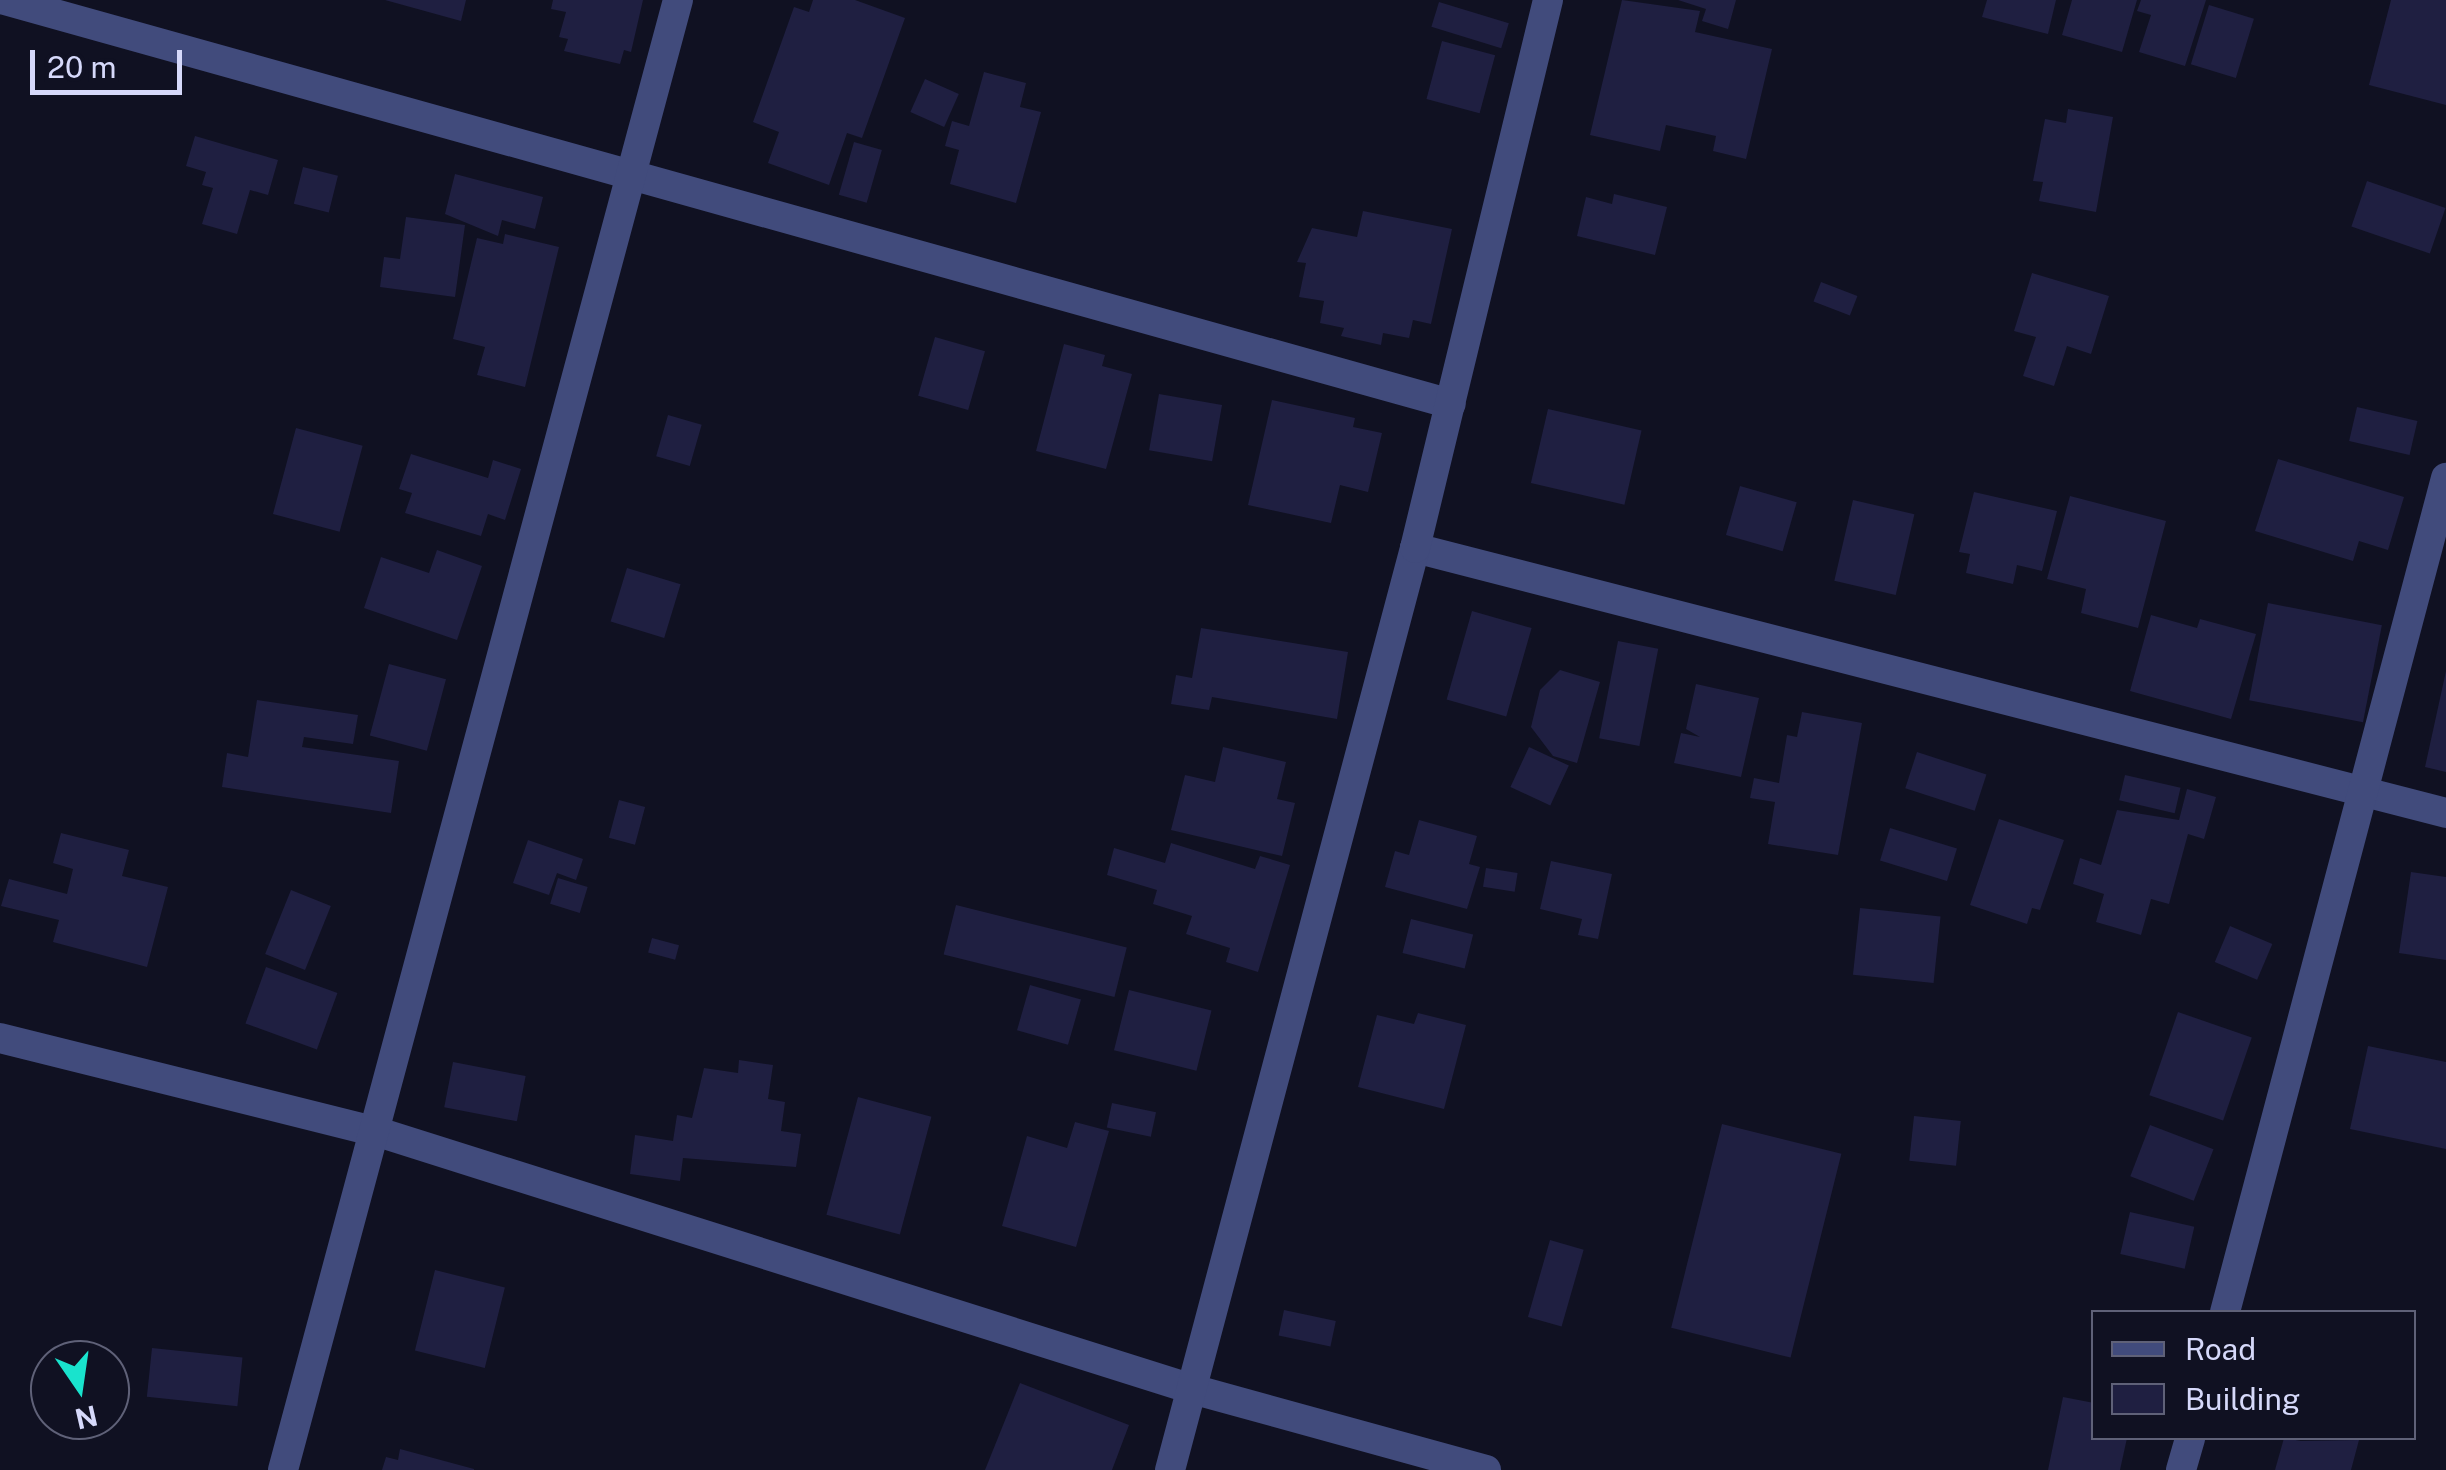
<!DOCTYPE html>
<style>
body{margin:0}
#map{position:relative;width:2446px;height:1470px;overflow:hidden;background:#101122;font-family:"Public Sans",sans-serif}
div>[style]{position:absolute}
.building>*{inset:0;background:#1f1f41;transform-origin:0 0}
.minor>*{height:30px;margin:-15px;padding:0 15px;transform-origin:15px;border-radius:15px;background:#414b7c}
span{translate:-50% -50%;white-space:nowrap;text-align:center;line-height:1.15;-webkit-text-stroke:10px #101122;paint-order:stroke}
.legend{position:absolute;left:2091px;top:1310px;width:325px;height:130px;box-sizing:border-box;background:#101122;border:2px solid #5f6178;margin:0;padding:12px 18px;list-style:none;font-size:30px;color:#d6d9fa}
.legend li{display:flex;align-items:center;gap:20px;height:50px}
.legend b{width:50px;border:2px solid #5f6178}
.north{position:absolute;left:30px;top:1340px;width:100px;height:100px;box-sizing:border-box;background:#101122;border:2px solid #5f6178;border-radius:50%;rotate:167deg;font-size:28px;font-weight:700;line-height:40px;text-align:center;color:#d6d9fa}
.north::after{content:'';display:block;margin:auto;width:35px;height:45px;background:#19e3cd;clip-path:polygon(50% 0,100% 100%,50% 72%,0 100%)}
.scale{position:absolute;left:30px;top:50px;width:152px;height:45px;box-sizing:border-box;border:5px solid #d6d9fa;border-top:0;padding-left:12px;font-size:30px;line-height:35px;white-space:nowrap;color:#d6d9fa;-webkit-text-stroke:8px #101122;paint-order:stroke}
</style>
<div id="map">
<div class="building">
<i style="clip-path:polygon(385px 0,466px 0,461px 21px)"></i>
<i style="clip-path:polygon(553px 0,643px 0,631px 52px,624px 50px,620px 64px,564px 51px,568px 39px,559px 37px,566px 12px,551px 9px)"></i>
<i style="clip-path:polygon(813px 0,855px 0,905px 18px,862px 138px,847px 133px,829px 185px,768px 163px,779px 132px,753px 122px,794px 7px,809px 12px)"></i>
<i style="clip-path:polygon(1622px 0,1700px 11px,1695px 32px,1772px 49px,1746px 159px,1713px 151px,1716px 136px,1666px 125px,1660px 151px,1590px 135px)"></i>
<i style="clip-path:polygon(1678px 0,1736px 0,1728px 29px,1702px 21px,1706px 9px)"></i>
<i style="clip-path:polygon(1987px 0,2056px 0,2048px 34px,1982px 17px)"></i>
<i style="clip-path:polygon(2072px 0,2137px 0,2122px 52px,2062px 35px)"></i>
<i style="clip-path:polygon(2141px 0,2206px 0,2185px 66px,2139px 52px,2151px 15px,2137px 11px)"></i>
<i style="clip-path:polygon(2391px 0,2446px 0,2446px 105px,2369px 85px)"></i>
<i style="left:1439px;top:2px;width:73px;height:26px;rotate:17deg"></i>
<i style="left:2209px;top:5px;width:47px;height:62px;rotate:17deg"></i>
<i style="left:1442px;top:41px;width:55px;height:60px;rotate:15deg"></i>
<i style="clip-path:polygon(984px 72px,1026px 83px,1020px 107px,1041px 112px,1016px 203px,950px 184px,959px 150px,945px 146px,952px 121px,969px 126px)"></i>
<i style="left:925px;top:79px;width:37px;height:36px;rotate:24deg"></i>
<i style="clip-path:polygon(2068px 109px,2113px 117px,2096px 212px,2039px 201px,2043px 182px,2033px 181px,2045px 119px,2066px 123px)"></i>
<i style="clip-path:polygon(195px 136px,278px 160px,268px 195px,250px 190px,237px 234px,202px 224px,213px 188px,202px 185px,206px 172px,186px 166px)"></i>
<i style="left:854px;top:142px;width:29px;height:55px;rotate:16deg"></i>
<i style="left:303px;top:167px;width:36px;height:38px;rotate:14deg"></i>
<i style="clip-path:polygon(455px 174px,543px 197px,535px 229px,502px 220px,498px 236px,445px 214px)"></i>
<i style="left:2367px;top:181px;width:83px;height:48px;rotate:19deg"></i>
<i style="clip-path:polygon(1614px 194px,1667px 207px,1655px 255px,1577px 236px,1586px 197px,1612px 204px)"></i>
<i style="clip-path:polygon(1363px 211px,1452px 229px,1431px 324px,1413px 320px,1409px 338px,1383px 333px,1381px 345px,1341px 336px,1344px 328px,1320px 323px,1324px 301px,1299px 297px,1306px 263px,1297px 262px,1312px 228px,1357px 237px)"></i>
<i style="clip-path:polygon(406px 217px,465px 225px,455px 297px,380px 287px,384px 257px,400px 259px)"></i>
<i style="clip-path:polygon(505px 234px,559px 247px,525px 387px,477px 375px,485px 347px,453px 339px,477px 238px,503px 244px)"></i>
<i style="clip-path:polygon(2032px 273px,2109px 296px,2091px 354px,2067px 346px,2054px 386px,2023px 376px,2036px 337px,2014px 331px)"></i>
<i style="left:1821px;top:282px;width:39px;height:21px;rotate:21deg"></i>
<i style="left:935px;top:337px;width:52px;height:61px;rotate:16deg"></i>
<i style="clip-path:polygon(1064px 344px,1105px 355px,1102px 366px,1132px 374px,1106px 469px,1036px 451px)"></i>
<i style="left:1159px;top:394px;width:64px;height:57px;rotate:10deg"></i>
<i style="clip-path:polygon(1272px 400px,1355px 418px,1353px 427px,1382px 433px,1368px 492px,1340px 485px,1331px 523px,1248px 505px)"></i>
<i style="left:2357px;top:407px;width:62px;height:35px;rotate:13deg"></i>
<i style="left:1548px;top:409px;width:96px;height:76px;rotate:13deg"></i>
<i style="left:668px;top:415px;width:35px;height:43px;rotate:16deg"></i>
<i style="left:296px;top:428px;width:69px;height:89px;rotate:15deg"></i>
<i style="clip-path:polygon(411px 454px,488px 478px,493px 460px,521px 469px,505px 520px,488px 514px,481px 536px,405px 513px,412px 493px,399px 489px)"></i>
<i style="clip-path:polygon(2278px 459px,2404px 497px,2388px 550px,2359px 541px,2353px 561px,2255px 531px)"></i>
<i style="left:1740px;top:486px;width:59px;height:51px;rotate:16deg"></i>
<i style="clip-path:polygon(1974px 492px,2057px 511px,2042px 571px,2017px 565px,2013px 584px,1966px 573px,1970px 554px,1959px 552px)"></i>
<i style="clip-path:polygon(2070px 496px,2166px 521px,2138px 628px,2081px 613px,2086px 589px,2047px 579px)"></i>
<i style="left:1853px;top:500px;width:63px;height:83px;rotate:13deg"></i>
<i style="clip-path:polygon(437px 550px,482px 566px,457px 640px,364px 608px,381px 557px,429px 573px)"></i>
<i style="left:627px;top:568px;width:56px;height:56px;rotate:17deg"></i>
<i style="left:2268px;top:603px;width:116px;height:99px;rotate:11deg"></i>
<i style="left:1472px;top:611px;width:62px;height:92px;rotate:16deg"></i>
<i style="clip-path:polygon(2151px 615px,2197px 628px,2200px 619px,2256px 634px,2231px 719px,2130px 691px)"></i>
<i style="clip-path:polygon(1201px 628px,1348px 652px,1337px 719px,1212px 697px,1209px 710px,1171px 704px,1176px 675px,1192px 678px)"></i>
<i style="left:1618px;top:641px;width:41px;height:99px;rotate:11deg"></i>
<i style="left:389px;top:664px;width:59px;height:74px;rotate:15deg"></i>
<i style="clip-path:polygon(1560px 670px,1600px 682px,1577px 763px,1553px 756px,1531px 727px,1540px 690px)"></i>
<i style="clip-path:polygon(2446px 671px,2446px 772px,2425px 767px)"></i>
<i style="clip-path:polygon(1696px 684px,1759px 698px,1741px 777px,1674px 763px,1681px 733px,1700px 737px,1686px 729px)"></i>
<i style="clip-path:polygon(257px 700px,358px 715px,353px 744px,304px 737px,302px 747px,399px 761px,391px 813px,222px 787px,227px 753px,248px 757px)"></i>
<i style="clip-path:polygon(1802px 712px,1862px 723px,1838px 855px,1768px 844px,1775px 802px,1750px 798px,1754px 778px,1779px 783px,1787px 735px,1797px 737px)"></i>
<i style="clip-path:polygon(1223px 747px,1286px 762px,1277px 799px,1295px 803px,1282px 856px,1171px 830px,1185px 775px,1215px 782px)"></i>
<i style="left:1529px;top:747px;width:44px;height:44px;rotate:25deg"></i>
<i style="left:1917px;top:752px;width:73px;height:38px;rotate:18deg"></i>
<i style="left:2125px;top:775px;width:57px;height:26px;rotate:13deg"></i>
<i style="clip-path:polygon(2187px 789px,2216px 797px,2204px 839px,2188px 834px,2169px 904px,2151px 899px,2141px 935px,2096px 922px,2104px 894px,2073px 884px,2080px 858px,2101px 865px,2117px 810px,2179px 820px)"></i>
<i style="left:619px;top:800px;width:27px;height:39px;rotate:15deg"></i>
<i style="clip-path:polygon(1999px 819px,2064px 840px,2040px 910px,2032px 908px,2027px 924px,1970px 905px)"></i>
<i style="clip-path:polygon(1419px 820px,1477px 836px,1469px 864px,1480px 867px,1467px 909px,1385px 887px,1395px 851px,1409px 855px)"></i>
<i style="left:1890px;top:828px;width:70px;height:34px;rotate:17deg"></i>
<i style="clip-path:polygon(61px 833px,129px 850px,122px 876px,168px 887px,147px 967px,53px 942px,59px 920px,1px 906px,9px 879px,67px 894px,73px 869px,53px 863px)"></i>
<i style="clip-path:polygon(528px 840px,583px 859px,576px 880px,557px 873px,549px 895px,513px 883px)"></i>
<i style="clip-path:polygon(1171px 843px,1255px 869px,1260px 856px,1290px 865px,1258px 972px,1226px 962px,1230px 948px,1186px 934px,1192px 916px,1153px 904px,1157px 890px,1107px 875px,1114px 848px,1165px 863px)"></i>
<i style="clip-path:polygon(1551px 861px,1612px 874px,1598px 939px,1578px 935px,1582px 919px,1540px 909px)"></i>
<i style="left:1486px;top:868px;width:32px;height:19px;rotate:9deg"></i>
<i style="clip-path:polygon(2411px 872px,2446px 877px,2446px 960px,2399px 953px)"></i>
<i style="left:558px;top:878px;width:31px;height:27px;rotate:17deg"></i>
<i style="left:291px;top:890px;width:43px;height:69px;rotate:22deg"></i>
<i style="left:956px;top:905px;width:176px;height:51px;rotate:14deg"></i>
<i style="left:1860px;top:908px;width:81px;height:67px;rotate:6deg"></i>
<i style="left:1411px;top:919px;width:64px;height:35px;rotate:14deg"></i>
<i style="left:2230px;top:926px;width:46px;height:39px;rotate:23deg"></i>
<i style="left:652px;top:938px;width:28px;height:15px;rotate:15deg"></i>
<i style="left:266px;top:967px;width:76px;height:60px;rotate:20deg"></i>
<i style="left:1030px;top:985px;width:53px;height:47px;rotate:16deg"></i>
<i style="left:1129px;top:990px;width:85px;height:62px;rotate:14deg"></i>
<i style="left:2178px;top:1012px;width:78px;height:88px;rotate:19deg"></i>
<i style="clip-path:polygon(1418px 1013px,1466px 1025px,1444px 1109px,1358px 1087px,1377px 1015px,1414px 1024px)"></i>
<i style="clip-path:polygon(2368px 1046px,2446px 1062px,2446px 1149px,2350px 1129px)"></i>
<i style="clip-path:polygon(739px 1060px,773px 1065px,768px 1099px,785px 1102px,781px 1131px,801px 1134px,796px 1167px,683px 1158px,680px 1181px,630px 1174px,635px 1135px,673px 1141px,677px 1115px,692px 1118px,704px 1068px,738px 1073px)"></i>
<i style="left:453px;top:1062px;width:74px;height:46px;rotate:11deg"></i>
<i style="left:858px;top:1097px;width:76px;height:122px;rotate:15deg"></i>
<i style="left:1112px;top:1103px;width:45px;height:25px;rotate:12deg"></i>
<i style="left:1914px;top:1116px;width:47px;height:45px;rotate:6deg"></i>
<i style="clip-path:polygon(1075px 1122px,1109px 1131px,1076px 1247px,1002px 1226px,1027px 1136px,1067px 1148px)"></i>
<i style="left:1722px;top:1124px;width:123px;height:210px;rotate:14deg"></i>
<i style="left:2150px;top:1125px;width:68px;height:55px;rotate:21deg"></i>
<i style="left:2130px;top:1212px;width:66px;height:43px;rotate:13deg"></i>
<i style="left:1550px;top:1240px;width:35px;height:80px;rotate:16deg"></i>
<i style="left:435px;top:1270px;width:72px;height:83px;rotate:14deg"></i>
<i style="left:1284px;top:1310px;width:53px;height:26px;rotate:12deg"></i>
<i style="left:152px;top:1348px;width:91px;height:49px;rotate:6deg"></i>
<i style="clip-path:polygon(1020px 1383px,1129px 1425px,1112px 1470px,985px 1470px)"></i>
<i style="clip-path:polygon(2063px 1397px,2094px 1403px,2094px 1438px,2127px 1438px,2120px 1470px,2048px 1470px)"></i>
<i style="clip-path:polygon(2284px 1438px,2301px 1441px,2359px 1440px,2351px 1470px,2275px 1470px)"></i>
<i style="clip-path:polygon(400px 1449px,474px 1469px,474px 1470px,382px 1470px,386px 1457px,398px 1460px)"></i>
</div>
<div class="minor">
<i style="left:5px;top:0;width:1501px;rotate:15.61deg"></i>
<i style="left:1415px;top:548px;width:1065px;rotate:14.41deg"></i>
<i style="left:0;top:1038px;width:390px;rotate:14deg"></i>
<i style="left:378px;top:1132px;width:854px;rotate:17.52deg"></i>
<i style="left:1192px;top:1389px;width:305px;rotate:15.4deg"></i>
<i style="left:2225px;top:1312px;width:863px;rotate:-75.16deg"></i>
<i style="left:283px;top:1470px;width:1522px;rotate:-74.96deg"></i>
<i style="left:1170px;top:1470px;width:954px;rotate:-75.12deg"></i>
<i style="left:1415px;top:548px;width:564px;rotate:-76.36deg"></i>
<i style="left:2181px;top:1470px;width:33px;rotate:-74deg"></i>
</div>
<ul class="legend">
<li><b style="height:12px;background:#414b7c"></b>Road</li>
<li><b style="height:28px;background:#1f1f41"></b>Building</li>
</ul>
<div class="north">N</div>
<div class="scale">20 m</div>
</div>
